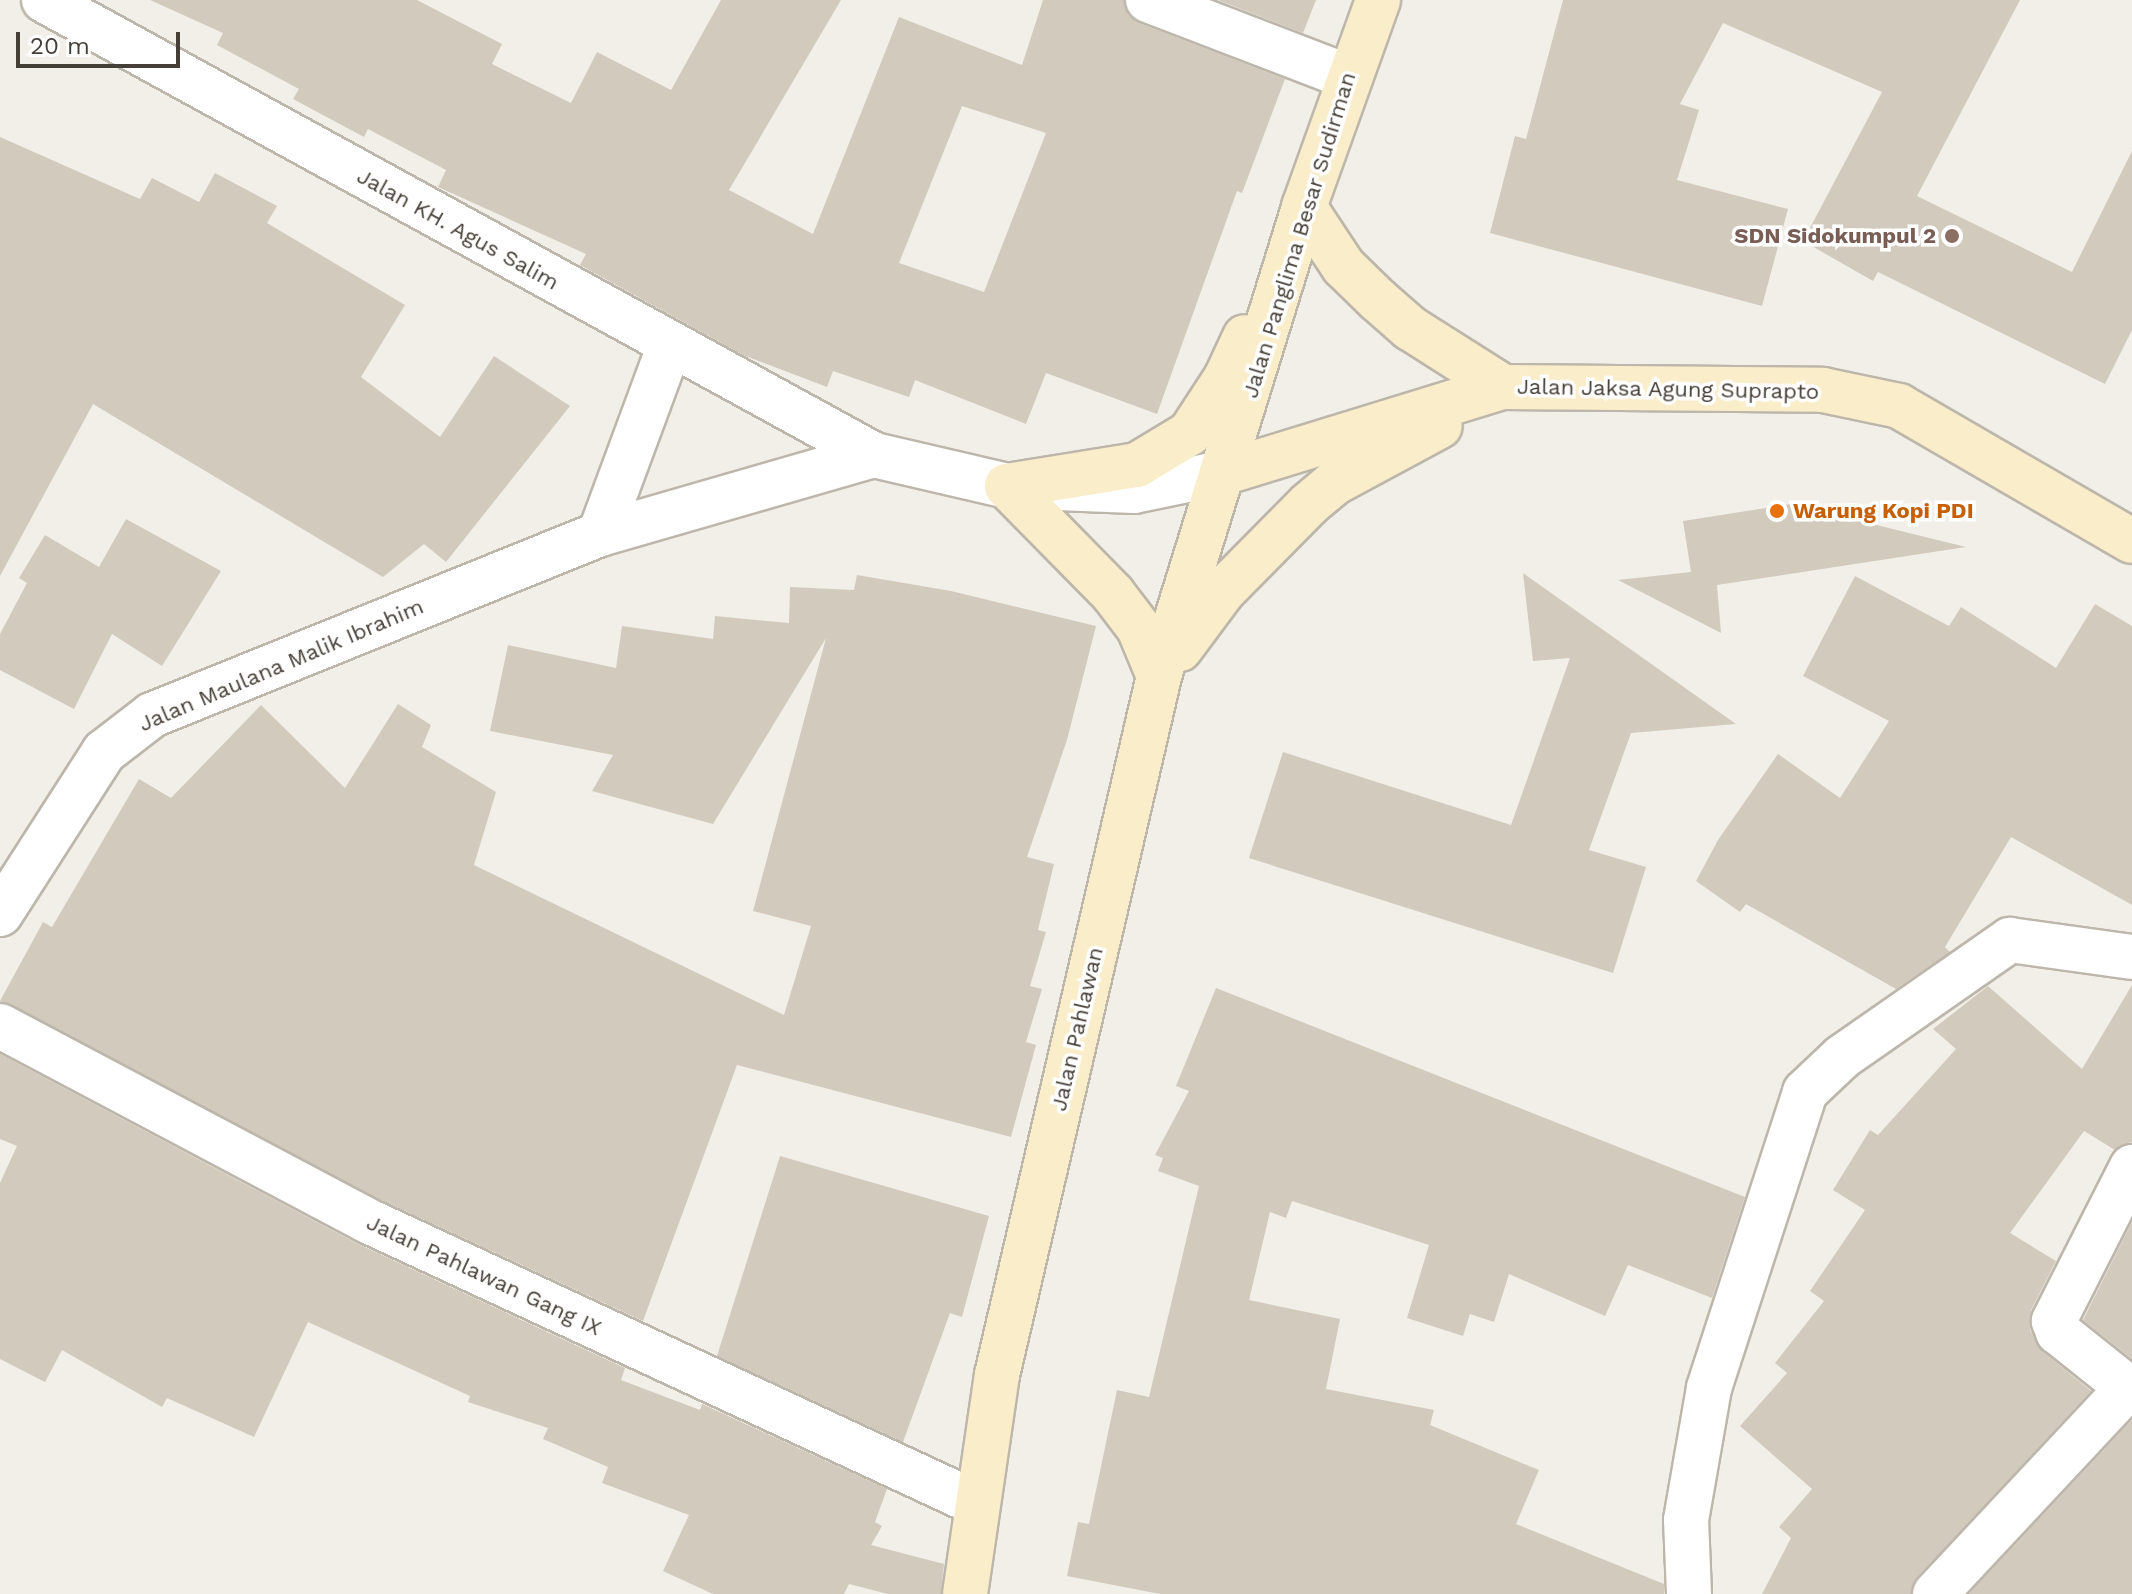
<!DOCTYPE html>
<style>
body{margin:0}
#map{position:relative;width:2132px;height:1594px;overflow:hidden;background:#f2efe8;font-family:"Work Sans",sans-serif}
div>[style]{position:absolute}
.building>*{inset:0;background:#d3cabe}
.roads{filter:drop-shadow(2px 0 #bdb6ab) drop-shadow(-2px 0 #bdb6ab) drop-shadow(0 2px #bdb6ab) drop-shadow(0 -2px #bdb6ab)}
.minor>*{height:44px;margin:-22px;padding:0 22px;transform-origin:22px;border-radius:22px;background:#fff}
.tertiary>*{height:44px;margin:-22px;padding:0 22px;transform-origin:22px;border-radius:22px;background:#fff}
.secondary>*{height:44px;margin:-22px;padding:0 22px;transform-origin:22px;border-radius:22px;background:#f9edca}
.dots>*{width:22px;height:22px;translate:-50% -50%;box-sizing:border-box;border:4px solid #fff;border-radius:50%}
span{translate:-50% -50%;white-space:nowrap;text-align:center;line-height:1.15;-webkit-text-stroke:7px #fff;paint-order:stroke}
.street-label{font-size:22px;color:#453f37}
.education-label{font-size:22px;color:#785e54;font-weight:700}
.right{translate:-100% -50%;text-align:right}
.food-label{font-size:22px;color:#c56008;font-weight:700}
.left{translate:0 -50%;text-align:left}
.scale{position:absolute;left:16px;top:32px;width:164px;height:36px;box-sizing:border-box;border:4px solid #453f37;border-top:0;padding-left:10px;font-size:24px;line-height:28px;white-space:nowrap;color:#453f37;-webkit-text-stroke:6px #fff;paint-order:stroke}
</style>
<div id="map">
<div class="building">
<i style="clip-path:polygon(evenodd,150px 0,417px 0,502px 44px,492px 64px,571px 103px,597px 52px,671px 90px,721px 0,841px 0,729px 190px,813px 234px,899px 17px,1022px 65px,1043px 0,1124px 0,1128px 15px,1139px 23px,1285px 79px,1242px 193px,1237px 191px,1157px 414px,1046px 373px,1026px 424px,915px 380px,909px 397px,833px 371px,827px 387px,743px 355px,580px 265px,586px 254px,438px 187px,446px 170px,368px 129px,364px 137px,293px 99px,299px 89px,217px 45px,223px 33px,150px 0,962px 106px,1046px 133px,984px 292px,899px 263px,962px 106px)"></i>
<i style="clip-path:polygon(1218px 0,1316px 0,1303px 33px)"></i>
<i style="clip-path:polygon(1563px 0,2020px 0,1917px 196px,2072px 272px,2132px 151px,2132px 330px,2105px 384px,1878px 272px,1873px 281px,1803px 241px,1882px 92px,1723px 23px,1680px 104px,1699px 110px,1677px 180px,1788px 209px,1762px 306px,1490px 233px,1515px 136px,1526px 139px)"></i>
<i style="clip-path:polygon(0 137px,140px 199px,152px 178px,199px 202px,215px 173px,277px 206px,267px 223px,405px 305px,361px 377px,440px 437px,494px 356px,570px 406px,446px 562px,424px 544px,383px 577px,93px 404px,0 576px)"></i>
<i style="clip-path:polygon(1791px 504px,1966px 547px,1717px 585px,1721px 633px,1618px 580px,1691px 572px,1683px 521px)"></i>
<i style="clip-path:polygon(126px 519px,221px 571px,162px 666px,112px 634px,74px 709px,0 670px,0 634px,27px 583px,19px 578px,45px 535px,99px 567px)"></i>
<i style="clip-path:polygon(1523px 573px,1736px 724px,1631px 733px,1589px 850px,1646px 867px,1613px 973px,1249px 858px,1283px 752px,1511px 825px,1570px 658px,1533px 661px)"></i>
<i style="clip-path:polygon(857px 575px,951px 591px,1096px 626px,1067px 740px,1027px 857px,1054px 864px,1038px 930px,1046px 932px,1030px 986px,1042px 989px,1026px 1042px,1036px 1045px,1011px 1137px,737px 1065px,643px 1321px,379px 1199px,0 1001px,43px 922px,52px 927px,139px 779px,171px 798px,261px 705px,345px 788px,398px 704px,431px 725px,422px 747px,496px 792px,474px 865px,784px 1015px,811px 926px,753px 911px,826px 638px,713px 824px,592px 791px,613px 755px,490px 731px,508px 645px,616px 668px,622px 626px,713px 639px,715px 616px,789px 623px,790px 587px,854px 590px)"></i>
<i style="clip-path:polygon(1855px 576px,1949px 626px,1961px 607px,2056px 668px,2095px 604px,2132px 626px,2132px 905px,2011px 837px,1945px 947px,1950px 952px,1896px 989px,1746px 904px,1740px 912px,1696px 881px,1718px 840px,1778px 754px,1840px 798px,1889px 721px,1803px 676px)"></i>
<i style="clip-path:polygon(2132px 985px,2132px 1142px,2115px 1150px,2084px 1131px,2010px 1233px,2056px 1261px,2031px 1310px,2030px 1330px,2042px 1351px,2091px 1391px,1917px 1577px,1911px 1594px,1762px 1594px,1791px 1538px,1779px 1527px,1812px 1489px,1740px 1426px,1787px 1373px,1775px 1363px,1824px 1301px,1810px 1291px,1865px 1210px,1833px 1190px,1870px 1130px,1878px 1135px,1956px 1049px,1933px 1029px,1988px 986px,2082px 1069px)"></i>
<i style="clip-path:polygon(1216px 988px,1745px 1197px,1712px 1298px,1628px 1265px,1605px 1316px,1509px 1274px,1494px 1322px,1470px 1314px,1463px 1336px,1407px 1318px,1429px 1245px,1292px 1201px,1286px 1218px,1270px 1212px,1249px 1300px,1340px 1319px,1326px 1389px,1434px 1410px,1430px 1425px,1539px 1470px,1516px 1524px,1664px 1584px,1664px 1594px,1160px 1594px,1067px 1576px,1078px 1522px,1089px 1524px,1117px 1390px,1149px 1397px,1199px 1186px,1158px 1171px,1163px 1158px,1155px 1155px,1189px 1091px,1176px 1086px)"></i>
<i style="clip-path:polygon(0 1054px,356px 1243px,625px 1368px,621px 1380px,700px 1410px,702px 1404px,887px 1489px,875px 1522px,882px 1526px,871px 1545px,944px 1564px,941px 1594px,888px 1594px,849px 1584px,844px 1594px,713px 1594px,663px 1571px,689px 1515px,602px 1483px,608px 1467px,543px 1439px,548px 1428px,468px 1402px,470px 1396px,308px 1322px,254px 1437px,167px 1398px,162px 1407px,62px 1350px,45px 1382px,0 1359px,0 1183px,17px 1146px,0 1139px)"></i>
<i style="clip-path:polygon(780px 1156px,989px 1216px,962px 1317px,950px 1313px,903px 1442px,717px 1356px)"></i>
<i style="clip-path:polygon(2132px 1222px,2132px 1359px,2083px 1320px)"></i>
<i style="clip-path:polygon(2132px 1420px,2132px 1594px,1969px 1594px)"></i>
</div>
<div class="roads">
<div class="minor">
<i style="left:1148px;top:0;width:215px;rotate:21deg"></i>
<i style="left:0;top:1026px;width:416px;rotate:27.9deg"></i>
<i style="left:368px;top:1221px;width:672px;rotate:24.89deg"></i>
<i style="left:2132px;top:1167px;width:173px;rotate:116.9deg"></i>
<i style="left:2054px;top:1321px;width:12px;rotate:70deg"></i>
<i style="left:2058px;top:1332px;width:95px;rotate:38.6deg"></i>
<i style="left:1689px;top:1594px;width:74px;rotate:-92.3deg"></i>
<i style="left:1686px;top:1520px;width:134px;rotate:-80.1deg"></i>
<i style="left:1709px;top:1388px;width:311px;rotate:-72deg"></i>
<i style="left:1805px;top:1092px;width:51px;rotate:-43.4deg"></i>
<i style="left:1842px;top:1057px;width:205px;rotate:-34.9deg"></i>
<i style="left:2010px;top:940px;width:123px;rotate:7.9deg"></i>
<i style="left:1935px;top:1594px;width:282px;rotate:-46.9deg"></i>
</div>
<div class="tertiary">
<i style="left:44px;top:0;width:947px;rotate:28.73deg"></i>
<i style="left:874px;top:455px;width:137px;rotate:13.1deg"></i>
<i style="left:1007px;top:486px;width:127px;rotate:2.3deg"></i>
<i style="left:1134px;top:491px;width:94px;rotate:-11.7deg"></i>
<i style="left:600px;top:534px;width:199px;rotate:-69.7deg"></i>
<i style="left:0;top:914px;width:193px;rotate:-57.3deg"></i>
<i style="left:104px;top:752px;width:61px;rotate:-37.6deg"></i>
<i style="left:152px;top:715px;width:483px;rotate:-22deg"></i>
<i style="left:600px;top:534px;width:285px;rotate:-16.1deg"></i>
</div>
<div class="secondary">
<i style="left:1304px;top:207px;width:71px;rotate:56.5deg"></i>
<i style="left:1343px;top:266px;width:49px;rotate:44.2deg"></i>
<i style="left:1378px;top:300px;width:43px;rotate:41.2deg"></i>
<i style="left:1410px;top:328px;width:110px;rotate:32.4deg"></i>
<i style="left:1226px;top:472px;width:290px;rotate:-17.1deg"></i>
<i style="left:1503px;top:387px;width:320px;rotate:0.5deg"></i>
<i style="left:1823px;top:390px;width:78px;rotate:11.9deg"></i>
<i style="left:1899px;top:406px;width:269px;rotate:30.1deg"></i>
<i style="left:1007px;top:486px;width:132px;rotate:-9.2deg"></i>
<i style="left:1137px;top:465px;width:62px;rotate:-31.1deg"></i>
<i style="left:1190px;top:433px;width:66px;rotate:-56.8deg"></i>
<i style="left:1226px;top:378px;width:45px;rotate:-65.1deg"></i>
<i style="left:1007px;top:486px;width:151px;rotate:45.5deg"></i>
<i style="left:1113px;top:594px;width:43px;rotate:52.6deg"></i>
<i style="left:1139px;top:628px;width:52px;rotate:67.4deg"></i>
<i style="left:1180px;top:649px;width:72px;rotate:-53.4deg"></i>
<i style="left:1223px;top:591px;width:122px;rotate:-45.3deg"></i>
<i style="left:1309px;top:504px;width:33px;rotate:-40deg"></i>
<i style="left:1334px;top:483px;width:120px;rotate:-28.3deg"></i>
<i style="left:965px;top:1594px;width:221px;rotate:-81.7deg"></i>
<i style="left:997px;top:1375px;width:718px;rotate:-76.95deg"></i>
<i style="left:1159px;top:676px;width:491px;rotate:-72.8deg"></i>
<i style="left:1304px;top:207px;width:220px;rotate:-70.3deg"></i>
</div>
</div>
<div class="dots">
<i style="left:1952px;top:236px;background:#8d6e63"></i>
<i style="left:1777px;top:511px;background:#e8710a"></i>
</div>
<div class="street-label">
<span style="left:458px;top:229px;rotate:29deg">Jalan KH. Agus Salim</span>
<span style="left:1299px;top:235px;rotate:-73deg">Jalan Panglima Besar Sudirman</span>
<span style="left:1668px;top:389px;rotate:1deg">Jalan Jaksa Agung Suprapto</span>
<span style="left:281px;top:665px;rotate:-23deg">Jalan Maulana Malik Ibrahim</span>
<span style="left:1077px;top:1029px;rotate:-77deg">Jalan Pahlawan</span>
<span style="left:484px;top:1275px;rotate:25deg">Jalan Pahlawan Gang IX</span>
</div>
<div class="education-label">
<span class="right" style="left:1936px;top:236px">SDN Sidokumpul 2</span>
</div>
<div class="food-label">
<span class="left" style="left:1793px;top:511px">Warung Kopi PDI</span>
</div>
<div class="scale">20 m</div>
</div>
